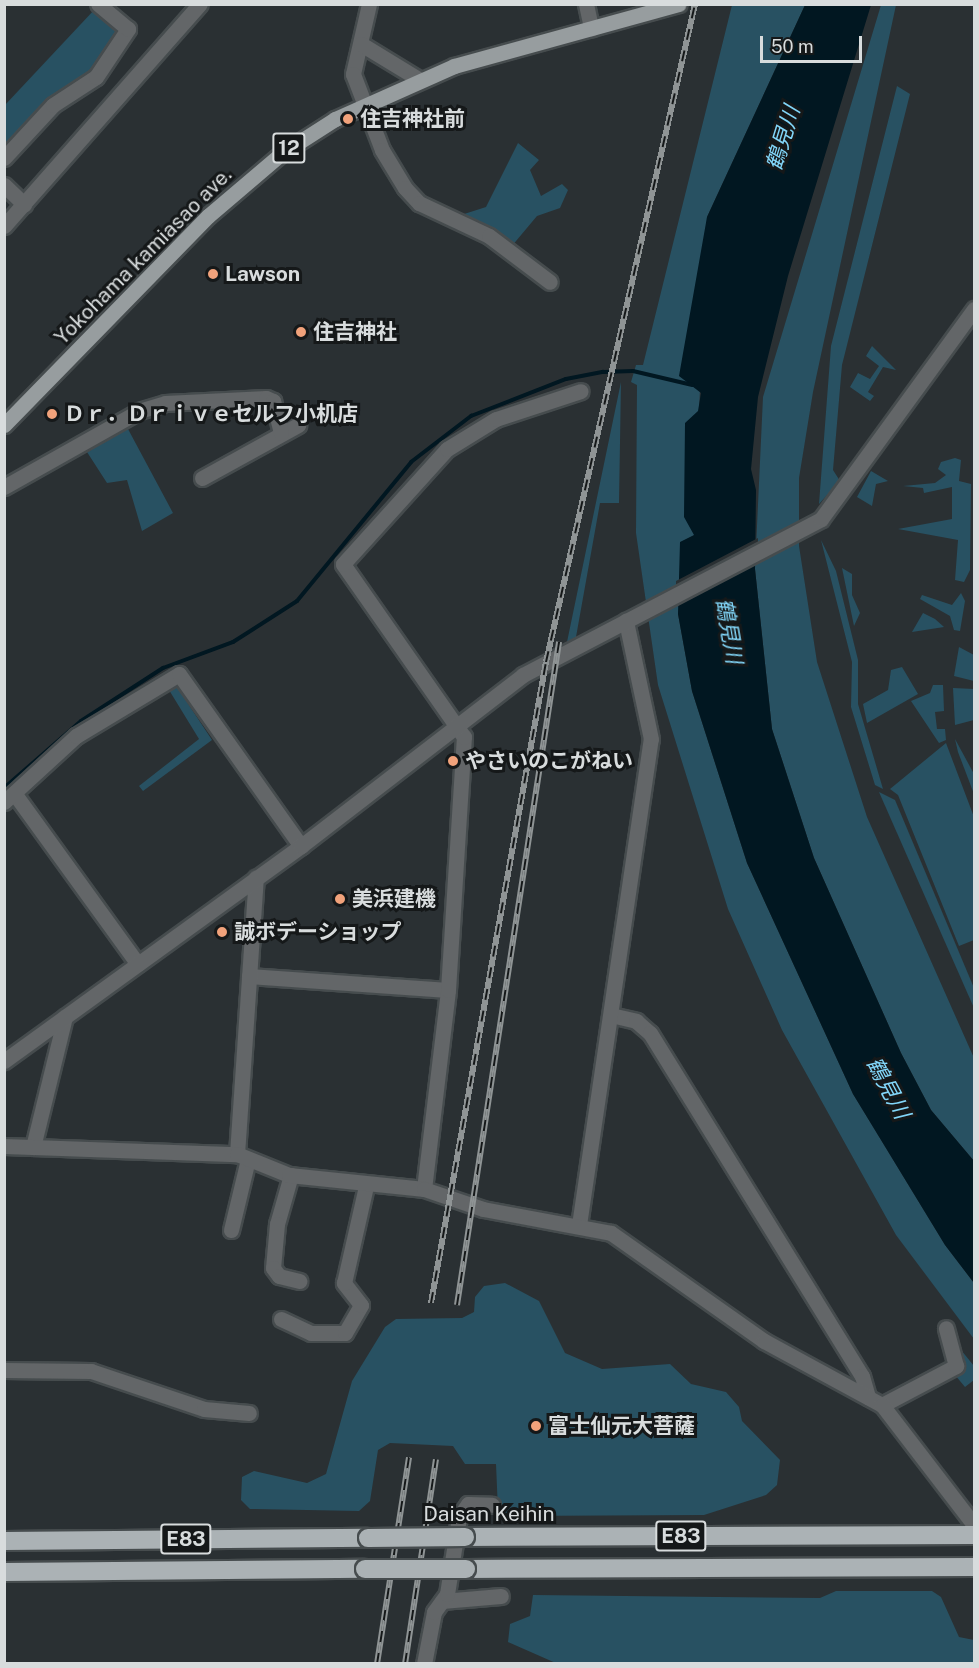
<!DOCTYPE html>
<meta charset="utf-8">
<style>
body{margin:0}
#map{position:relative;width:979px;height:1668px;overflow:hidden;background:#2a3033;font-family:"Public Sans","Noto Sans JP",sans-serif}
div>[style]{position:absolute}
.green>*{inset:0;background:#285162}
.water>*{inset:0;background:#011721}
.pier>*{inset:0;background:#2a3033}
.stream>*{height:4px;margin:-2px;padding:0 2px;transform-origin:2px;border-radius:2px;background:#011721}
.roads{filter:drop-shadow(2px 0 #464c4e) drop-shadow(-2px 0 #464c4e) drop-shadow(0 2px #464c4e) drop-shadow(0 -2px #464c4e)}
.minor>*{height:15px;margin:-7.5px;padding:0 7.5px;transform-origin:7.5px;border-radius:7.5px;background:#636668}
.tertiary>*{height:15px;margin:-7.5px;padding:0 7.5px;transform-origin:7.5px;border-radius:7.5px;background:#636668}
.primary>*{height:15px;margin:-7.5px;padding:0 7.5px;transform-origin:7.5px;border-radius:7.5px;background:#979d9f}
.motorway>*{height:18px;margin:-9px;padding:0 9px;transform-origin:9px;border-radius:9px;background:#abb2b5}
.rail>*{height:6px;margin-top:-3px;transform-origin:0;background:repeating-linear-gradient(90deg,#151819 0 11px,#8f9495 0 22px);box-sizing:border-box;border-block:2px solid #8f9495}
.bridges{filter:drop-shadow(2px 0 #464c4e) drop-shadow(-2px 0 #464c4e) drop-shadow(0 2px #464c4e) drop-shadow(0 -2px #464c4e)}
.motorway-bridge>*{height:18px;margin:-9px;padding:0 9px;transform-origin:9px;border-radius:9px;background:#abb2b5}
.dots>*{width:16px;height:16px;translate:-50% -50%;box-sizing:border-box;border:3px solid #151819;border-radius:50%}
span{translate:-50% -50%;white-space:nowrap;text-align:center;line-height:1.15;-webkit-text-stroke:6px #151819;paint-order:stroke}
.shield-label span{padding:2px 4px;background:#151819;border:2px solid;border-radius:4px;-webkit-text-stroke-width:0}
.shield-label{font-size:20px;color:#d8dcdd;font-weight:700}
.poi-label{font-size:21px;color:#d8dcdd;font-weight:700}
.left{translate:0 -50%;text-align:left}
.street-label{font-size:21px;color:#d8dcdd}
.water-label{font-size:22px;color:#82d6f9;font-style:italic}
.frame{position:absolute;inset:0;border:6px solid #d8dcdd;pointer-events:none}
.scale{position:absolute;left:760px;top:36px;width:102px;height:27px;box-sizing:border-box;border:3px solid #d8dcdd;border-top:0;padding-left:8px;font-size:18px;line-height:21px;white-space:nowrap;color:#d8dcdd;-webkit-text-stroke:4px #151819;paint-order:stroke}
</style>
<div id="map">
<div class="green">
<i style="clip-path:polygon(732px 5px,805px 5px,707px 217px,694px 535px,678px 614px,692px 691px,747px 863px,853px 1094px,945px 1245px,974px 1283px,974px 1339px,896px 1235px,782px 1030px,728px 909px,658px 685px,636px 533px,637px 385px,631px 382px,636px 365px,643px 365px)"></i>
<i style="clip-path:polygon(881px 5px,896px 5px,813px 392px,799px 478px,799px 546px,817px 662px,867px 817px,974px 1058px,974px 1161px,931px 1110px,901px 1053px,814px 858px,772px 729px,755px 569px,763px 397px)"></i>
<i style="clip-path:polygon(95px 9px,120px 29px,91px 72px,5px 150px,5px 105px)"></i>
<i style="clip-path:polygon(897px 86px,910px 94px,842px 365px,833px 470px,840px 481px,819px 504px,831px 346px)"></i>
<i style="clip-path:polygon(518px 143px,539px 160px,530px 170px,541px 196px,562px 184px,568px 190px,560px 208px,537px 216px,511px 247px,461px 215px,486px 207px)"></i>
<i style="clip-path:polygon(872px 346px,896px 370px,883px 367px,868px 392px,874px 396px,870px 401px,850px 387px,858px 373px,870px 379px,879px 366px,866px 356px)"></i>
<i style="clip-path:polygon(621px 382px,619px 503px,600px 503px,576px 637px,567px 642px)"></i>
<i style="clip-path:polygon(128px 429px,173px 513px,142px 531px,127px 480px,107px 483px,87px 452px)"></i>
<i style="clip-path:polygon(955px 458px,961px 460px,959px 481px,971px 484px,970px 570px,964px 582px,955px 580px,958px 540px,898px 529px,952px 519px,952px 487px,924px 493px,923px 488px,903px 486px,935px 483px,946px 475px,938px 469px,941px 462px)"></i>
<i style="clip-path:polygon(871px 471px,888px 481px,876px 484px,872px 506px,857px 497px)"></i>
<i style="clip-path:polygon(821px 540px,836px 571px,858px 660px,858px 704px,883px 789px,875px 785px,851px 707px,852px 662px)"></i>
<i style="clip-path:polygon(842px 568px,852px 574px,852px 595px,860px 613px,854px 626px)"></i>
<i style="clip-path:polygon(961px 593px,965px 601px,960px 631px,954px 630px,950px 616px,920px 599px,922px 595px,952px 605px)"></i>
<i style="clip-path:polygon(923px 613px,935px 619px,944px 627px,912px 632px)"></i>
<i style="clip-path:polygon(959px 647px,974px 655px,974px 681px,954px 676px)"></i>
<i style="clip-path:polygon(902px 667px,918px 694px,867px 723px,863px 704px,888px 690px,891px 670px)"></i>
<i style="clip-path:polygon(933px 685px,943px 685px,944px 711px,935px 712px,937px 729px,945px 729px,946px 740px,939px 743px,911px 701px,930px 693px)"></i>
<i style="clip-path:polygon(177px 687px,212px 740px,143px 791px,139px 786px,199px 739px,169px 690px)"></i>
<i style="clip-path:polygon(953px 688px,974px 689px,974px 720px,955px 725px)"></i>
<i style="clip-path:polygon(955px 739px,974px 774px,974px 794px,958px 752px)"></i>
<i style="clip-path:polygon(946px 743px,974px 817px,974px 940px,959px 946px,898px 795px,890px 789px)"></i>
<i style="clip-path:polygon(879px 792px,895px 800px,974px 988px,974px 1008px)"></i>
<i style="clip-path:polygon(505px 1283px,539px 1301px,565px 1353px,602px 1369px,670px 1364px,691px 1384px,726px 1392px,739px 1407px,742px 1421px,780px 1460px,777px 1485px,766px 1495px,704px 1515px,505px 1516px,498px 1511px,496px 1464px,465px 1464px,453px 1446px,390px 1443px,378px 1450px,370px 1501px,359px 1511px,250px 1509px,241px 1500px,242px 1477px,254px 1471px,307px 1483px,326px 1474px,352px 1381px,385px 1327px,396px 1319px,462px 1318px,474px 1312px,475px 1297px,484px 1286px)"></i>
<i style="clip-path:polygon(953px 1340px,974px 1366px,974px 1380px,965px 1387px,955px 1375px,960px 1357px)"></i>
<i style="clip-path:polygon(836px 1591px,932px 1591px,941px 1597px,959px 1637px,974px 1640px,974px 1663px,558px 1664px,508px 1642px,510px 1624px,530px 1616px,533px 1595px,820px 1598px)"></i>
</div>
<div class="water">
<i style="clip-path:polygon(805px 5px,871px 5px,788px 276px,758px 397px,751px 469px,756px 490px,755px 569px,772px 729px,814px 858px,901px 1053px,931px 1110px,974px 1161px,974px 1283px,945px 1245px,853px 1094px,747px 863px,692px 691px,678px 614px,680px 542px,694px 535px,684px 517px,685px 423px,698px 411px,701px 393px,679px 376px,707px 217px)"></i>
</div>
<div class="pier">
<i style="clip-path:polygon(758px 538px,758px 561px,676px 603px,676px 581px)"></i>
</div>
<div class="stream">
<i style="left:4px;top:788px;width:102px;rotate:-41deg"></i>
<i style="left:81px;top:721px;width:98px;rotate:-32.9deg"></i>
<i style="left:163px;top:668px;width:75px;rotate:-20.4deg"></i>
<i style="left:233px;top:642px;width:76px;rotate:-32.6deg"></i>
<i style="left:297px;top:601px;width:180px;rotate:-50.6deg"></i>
<i style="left:411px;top:462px;width:76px;rotate:-37.5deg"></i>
<i style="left:471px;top:416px;width:102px;rotate:-21.3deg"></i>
<i style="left:566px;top:379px;width:38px;rotate:-11deg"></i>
<i style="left:603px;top:372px;width:30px;rotate:-2deg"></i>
<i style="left:633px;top:371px;width:61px;rotate:13.3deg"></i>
</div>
<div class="roads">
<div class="minor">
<i style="left:369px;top:4px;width:72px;rotate:102.9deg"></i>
<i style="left:353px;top:74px;width:81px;rotate:69.1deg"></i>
<i style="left:382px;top:150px;width:44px;rotate:58.8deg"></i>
<i style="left:405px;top:188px;width:21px;rotate:47deg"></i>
<i style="left:419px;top:203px;width:77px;rotate:25.2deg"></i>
<i style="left:489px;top:236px;width:76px;rotate:37deg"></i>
<i style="left:586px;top:4px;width:25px;rotate:78deg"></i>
<i style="left:361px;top:44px;width:69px;rotate:31.4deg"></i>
<i style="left:4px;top:158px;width:72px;rotate:-47.2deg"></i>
<i style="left:53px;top:105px;width:51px;rotate:-33.1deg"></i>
<i style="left:96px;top:77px;width:58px;rotate:-56.3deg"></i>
<i style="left:128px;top:29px;width:39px;rotate:-140deg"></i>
<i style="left:4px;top:185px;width:28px;rotate:44deg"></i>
<i style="left:202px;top:478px;width:110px;rotate:-28.9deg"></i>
<i style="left:4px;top:487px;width:155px;rotate:-29.4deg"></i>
<i style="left:139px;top:411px;width:27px;rotate:-17deg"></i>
<i style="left:165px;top:403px;width:101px;rotate:-2.8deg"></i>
<i style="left:266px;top:398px;width:8px;rotate:23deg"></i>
<i style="left:273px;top:401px;width:33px;rotate:76deg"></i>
<i style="left:14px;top:793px;width:211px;rotate:54.1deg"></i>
<i style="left:4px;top:802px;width:98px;rotate:-42.5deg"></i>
<i style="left:76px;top:736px;width:120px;rotate:-31deg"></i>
<i style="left:179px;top:674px;width:211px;rotate:54.7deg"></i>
<i style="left:249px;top:976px;width:199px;rotate:4deg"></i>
<i style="left:611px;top:1015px;width:26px;rotate:13deg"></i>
<i style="left:636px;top:1021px;width:18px;rotate:41deg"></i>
<i style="left:650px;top:1033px;width:403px;rotate:58.3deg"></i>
<i style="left:862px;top:1376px;width:22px;rotate:74deg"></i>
<i style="left:33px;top:1147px;width:134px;rotate:-76.2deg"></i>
<i style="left:237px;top:1154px;width:277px;rotate:-86.1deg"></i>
<i style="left:291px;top:1175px;width:51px;rotate:105.9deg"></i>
<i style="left:277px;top:1224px;width:44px;rotate:95.2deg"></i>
<i style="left:273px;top:1268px;width:10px;rotate:53deg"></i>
<i style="left:279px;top:1276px;width:21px;rotate:14deg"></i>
<i style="left:424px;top:1189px;width:200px;rotate:-83.1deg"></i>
<i style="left:448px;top:990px;width:254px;rotate:-86.4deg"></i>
<i style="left:464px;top:737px;width:211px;rotate:-125deg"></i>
<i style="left:343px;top:564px;width:155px;rotate:-47.9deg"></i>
<i style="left:447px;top:449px;width:57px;rotate:-31.5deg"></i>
<i style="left:496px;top:419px;width:89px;rotate:-18.2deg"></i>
<i style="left:579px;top:1225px;width:491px;rotate:-81.6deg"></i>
<i style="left:651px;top:739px;width:121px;rotate:-102deg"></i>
<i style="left:231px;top:1230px;width:73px;rotate:-76.5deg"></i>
<i style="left:281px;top:1319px;width:33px;rotate:25deg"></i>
<i style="left:311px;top:1333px;width:34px"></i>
<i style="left:345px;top:1333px;width:32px;rotate:-60deg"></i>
<i style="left:361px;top:1305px;width:28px;rotate:-128deg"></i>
<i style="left:344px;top:1283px;width:99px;rotate:-77.2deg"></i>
<i style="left:4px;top:1370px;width:87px;rotate:0.7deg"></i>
<i style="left:91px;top:1371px;width:119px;rotate:18.6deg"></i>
<i style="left:204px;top:1409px;width:45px;rotate:5.1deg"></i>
<i style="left:882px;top:1405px;width:84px;rotate:-27.8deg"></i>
<i style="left:956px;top:1366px;width:39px;rotate:-105deg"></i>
<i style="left:442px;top:1601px;width:59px;rotate:-4.8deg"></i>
<i style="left:424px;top:1664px;width:53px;rotate:-79.1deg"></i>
<i style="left:434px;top:1612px;width:22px;rotate:-54deg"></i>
<i style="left:447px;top:1594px;width:78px;rotate:-81.1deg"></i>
<i style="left:459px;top:1517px;width:16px;rotate:-55deg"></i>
<i style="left:468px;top:1504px;width:24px;rotate:2deg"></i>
</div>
<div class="tertiary">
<i style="left:4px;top:226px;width:296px;rotate:-48.6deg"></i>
<i style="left:4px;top:1061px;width:367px;rotate:-35.9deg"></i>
<i style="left:301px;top:846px;width:280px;rotate:-37.6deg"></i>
<i style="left:523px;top:675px;width:336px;rotate:-27.6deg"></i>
<i style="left:821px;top:519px;width:260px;rotate:-53.9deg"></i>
<i style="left:4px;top:1146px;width:233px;rotate:2deg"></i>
<i style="left:237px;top:1154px;width:56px;rotate:22deg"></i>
<i style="left:289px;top:1175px;width:136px;rotate:5.9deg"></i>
<i style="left:424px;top:1189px;width:62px;rotate:18.7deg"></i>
<i style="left:483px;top:1209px;width:130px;rotate:10.6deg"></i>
<i style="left:611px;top:1233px;width:187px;rotate:35.2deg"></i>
<i style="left:764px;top:1341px;width:134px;rotate:28.5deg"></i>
<i style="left:882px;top:1405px;width:151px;rotate:52.5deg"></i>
</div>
<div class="primary">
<i style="left:4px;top:425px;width:292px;rotate:-45.7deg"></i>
<i style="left:208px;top:216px;width:97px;rotate:-40.4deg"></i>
<i style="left:282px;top:153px;width:63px;rotate:-32.7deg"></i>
<i style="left:335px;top:119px;width:130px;rotate:-24deg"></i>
<i style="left:454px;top:66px;width:233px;rotate:-15.4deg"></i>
</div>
<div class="motorway">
<i style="left:465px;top:1537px;width:509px;rotate:-0.23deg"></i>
<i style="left:4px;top:1541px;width:364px;rotate:-0.5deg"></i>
<i style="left:466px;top:1569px;width:508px;rotate:-0.23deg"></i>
<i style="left:4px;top:1572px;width:361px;rotate:-0.5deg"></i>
</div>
</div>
<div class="rail">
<i style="left:431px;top:1303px;width:651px;rotate:-79.83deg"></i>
<i style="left:546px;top:662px;width:675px;rotate:-77.24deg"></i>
<i style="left:457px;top:1305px;width:671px;rotate:-81.25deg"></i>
<i style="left:377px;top:1664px;width:209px;rotate:-81.2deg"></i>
<i style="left:405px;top:1664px;width:207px;rotate:-81.4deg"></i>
</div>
<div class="bridges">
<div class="motorway-bridge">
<i style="left:368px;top:1538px;width:97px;rotate:-0.6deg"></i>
<i style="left:365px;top:1569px;width:101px"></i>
</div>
</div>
<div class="dots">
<i style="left:348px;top:119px;background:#f1a27b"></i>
<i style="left:213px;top:274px;background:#f1a27b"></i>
<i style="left:301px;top:332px;background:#f1a27b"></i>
<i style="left:52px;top:414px;background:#f1a27b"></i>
<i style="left:453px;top:761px;background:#f1a27b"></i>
<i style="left:340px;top:899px;background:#f1a27b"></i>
<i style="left:222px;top:932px;background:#f1a27b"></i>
<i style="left:536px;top:1426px;background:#f1a27b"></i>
</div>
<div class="shield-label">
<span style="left:289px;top:148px">12</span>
<span style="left:681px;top:1536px">E83</span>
<span style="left:186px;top:1539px">E83</span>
</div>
<div class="poi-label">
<span class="left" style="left:360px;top:119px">住吉神社前</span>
<span class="left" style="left:225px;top:274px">Lawson</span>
<span class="left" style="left:313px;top:332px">住吉神社</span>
<span class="left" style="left:64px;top:414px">Ｄｒ．Ｄｒｉｖｅセルフ小机店</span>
<span class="left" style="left:465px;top:761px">やさいのこがねい</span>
<span class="left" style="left:352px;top:899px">美浜建機</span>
<span class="left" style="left:234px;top:932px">誠ボデーショップ</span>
<span class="left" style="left:548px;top:1426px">富士仙元大菩薩</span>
</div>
<div class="street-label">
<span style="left:143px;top:256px;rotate:-45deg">Yokohama kamiasao ave.</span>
<span style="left:489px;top:1514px">Daisan Keihin</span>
</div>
<div class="water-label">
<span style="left:783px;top:138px;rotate:-73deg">鶴見川</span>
<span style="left:729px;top:631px;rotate:80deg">鶴見川</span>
<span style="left:888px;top:1088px;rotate:62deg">鶴見川</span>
</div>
<div class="frame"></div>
<div class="scale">50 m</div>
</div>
